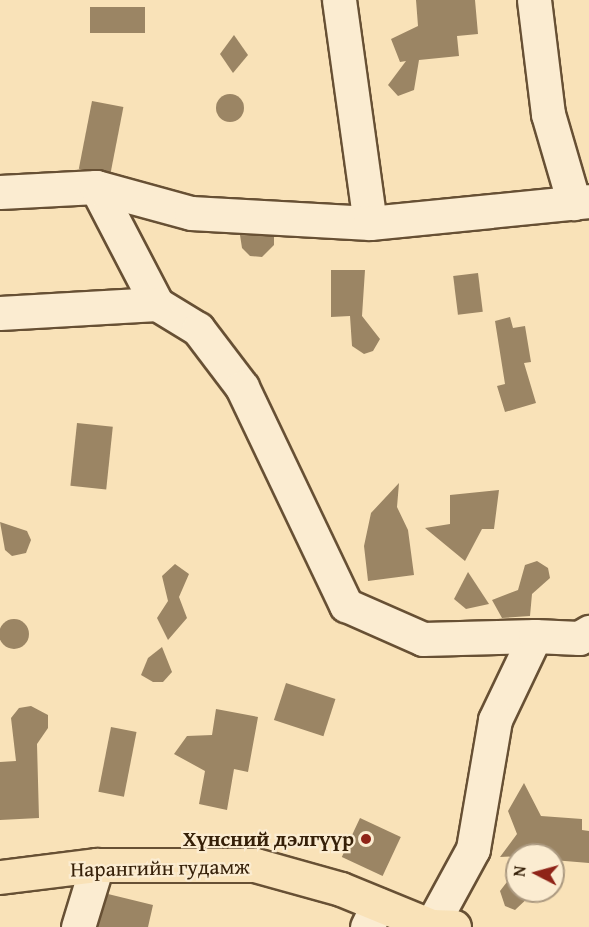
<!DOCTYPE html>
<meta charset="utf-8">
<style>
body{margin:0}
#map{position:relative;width:589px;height:927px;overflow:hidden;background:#f9e2b8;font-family:"Gentium Book Plus",serif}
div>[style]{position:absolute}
.building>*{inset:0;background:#9b8564;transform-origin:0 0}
.round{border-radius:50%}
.roads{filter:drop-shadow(2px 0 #675034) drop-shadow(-2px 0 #675034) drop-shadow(0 2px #675034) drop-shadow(0 -2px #675034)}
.minor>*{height:33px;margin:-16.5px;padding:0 16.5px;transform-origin:16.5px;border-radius:16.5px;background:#fbecd1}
.major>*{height:33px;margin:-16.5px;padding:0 16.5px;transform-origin:16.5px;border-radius:16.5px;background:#f9e2b8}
.dots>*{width:16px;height:16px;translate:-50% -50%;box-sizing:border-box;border:3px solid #fbecd1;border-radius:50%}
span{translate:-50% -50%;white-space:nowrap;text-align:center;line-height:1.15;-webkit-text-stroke:4.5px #fbecd1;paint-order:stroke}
.poi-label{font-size:21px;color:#362008;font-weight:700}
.right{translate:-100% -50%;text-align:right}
.street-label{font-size:21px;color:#362008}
.north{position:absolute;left:505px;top:843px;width:60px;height:60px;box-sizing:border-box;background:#fbecd1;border:2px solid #ac9a81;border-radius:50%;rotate:276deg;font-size:16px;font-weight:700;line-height:24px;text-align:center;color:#362008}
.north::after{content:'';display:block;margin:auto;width:21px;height:27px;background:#8f2418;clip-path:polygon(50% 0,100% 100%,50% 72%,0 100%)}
</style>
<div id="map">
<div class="building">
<i style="clip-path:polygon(416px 0,475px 0,478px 34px,457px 36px,459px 56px,419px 60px,414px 90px,398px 96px,388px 85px,406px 61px,400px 62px,391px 39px,418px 26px)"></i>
<i style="left:145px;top:7px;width:26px;height:55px;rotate:90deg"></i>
<i style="clip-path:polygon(234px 35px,248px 55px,233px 73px,220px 54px)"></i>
<i class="round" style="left:216px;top:94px;width:28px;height:28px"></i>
<i style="left:92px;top:101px;width:32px;height:69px;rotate:11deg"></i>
<i style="clip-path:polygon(240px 235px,274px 236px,274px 245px,262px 257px,250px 256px,242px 248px)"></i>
<i style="clip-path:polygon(331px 270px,365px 270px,362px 316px,380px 339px,373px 351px,364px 354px,352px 346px,350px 316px,331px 317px)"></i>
<i style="left:478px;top:273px;width:39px;height:25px;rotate:83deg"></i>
<i style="clip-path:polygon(510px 317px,513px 328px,525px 326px,531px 362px,524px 363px,536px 403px,505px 412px,497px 386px,505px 384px,495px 321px)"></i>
<i style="left:77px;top:423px;width:36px;height:63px;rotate:6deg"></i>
<i style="clip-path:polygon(399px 483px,397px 507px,408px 530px,414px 575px,368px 581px,364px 546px,371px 513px)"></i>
<i style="clip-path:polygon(499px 490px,494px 529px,482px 529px,465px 561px,425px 528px,450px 524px,450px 495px)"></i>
<i style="clip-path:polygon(0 522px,27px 531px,31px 540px,26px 553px,12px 556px,5px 550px)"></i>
<i style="clip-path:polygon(537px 561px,548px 568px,550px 578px,532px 594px,530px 616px,502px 618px,492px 600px,518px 590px,525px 565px)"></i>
<i style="clip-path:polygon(175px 564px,189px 574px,179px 597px,187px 618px,168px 640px,157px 618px,168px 601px,162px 576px)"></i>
<i style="clip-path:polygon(468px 572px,489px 604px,466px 609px,454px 599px)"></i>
<i class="round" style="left:-1px;top:619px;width:30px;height:30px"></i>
<i style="clip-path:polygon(162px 647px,172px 672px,163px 682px,153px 682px,141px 675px,148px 658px)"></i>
<i style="left:286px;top:683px;width:52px;height:39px;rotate:18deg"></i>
<i style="clip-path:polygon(31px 706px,48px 715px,48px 728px,37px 744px,39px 818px,0 820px,0 762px,16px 761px,11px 718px,19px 708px)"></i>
<i style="clip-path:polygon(216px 709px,258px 717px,248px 772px,234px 769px,227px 810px,199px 804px,205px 771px,174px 754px,187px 736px,212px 735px)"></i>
<i style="left:111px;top:727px;width:26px;height:66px;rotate:11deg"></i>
<i style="clip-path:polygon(524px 783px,541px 816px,582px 819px,582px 830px,589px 831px,589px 863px,553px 860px,553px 855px,500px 857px,517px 834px,508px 811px)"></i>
<i style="left:360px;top:818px;width:45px;height:43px;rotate:25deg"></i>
<i style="clip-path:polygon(517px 869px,517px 891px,531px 895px,515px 910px,505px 906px,500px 891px)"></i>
<i style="clip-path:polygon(108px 894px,153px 905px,148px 927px,98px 927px)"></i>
</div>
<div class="roads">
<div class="minor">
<i style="left:339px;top:0;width:225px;rotate:82.1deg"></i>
<i style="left:534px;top:0;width:115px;rotate:83deg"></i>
<i style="left:548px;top:114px;width:93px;rotate:73.7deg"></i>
<i style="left:96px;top:187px;width:132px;rotate:62.5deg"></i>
<i style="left:157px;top:304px;width:48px;rotate:31.4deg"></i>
<i style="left:198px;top:329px;width:73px;rotate:52.8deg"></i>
<i style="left:242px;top:387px;width:242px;rotate:64.5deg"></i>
<i style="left:346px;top:605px;width:84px;rotate:23.8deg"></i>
<i style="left:423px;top:639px;width:112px;rotate:-1.5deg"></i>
<i style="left:535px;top:636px;width:93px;rotate:115.5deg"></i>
<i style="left:495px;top:720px;width:131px;rotate:99.7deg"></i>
<i style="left:473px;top:849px;width:88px;rotate:118.6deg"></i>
<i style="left:0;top:192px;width:96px;rotate:-3deg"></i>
<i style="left:96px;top:187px;width:98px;rotate:15.3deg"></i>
<i style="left:191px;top:213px;width:179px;rotate:3.2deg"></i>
<i style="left:370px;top:223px;width:220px;rotate:-5.7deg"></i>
<i style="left:0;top:313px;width:157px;rotate:-3.3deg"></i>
<i style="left:535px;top:636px;width:44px;rotate:2.6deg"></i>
<i style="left:579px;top:638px;width:12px;rotate:-31deg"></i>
<i style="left:78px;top:927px;width:65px;rotate:-73deg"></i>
<i style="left:367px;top:927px;width:25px;rotate:-64deg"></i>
</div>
<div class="major">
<i style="left:0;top:877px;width:98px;rotate:-7.1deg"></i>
<i style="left:97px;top:865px;width:158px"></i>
<i style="left:255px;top:865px;width:89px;rotate:15.6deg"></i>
<i style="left:341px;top:889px;width:97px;rotate:22.3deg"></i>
<i style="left:431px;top:926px;width:23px;rotate:2deg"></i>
</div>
</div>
<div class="dots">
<i style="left:366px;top:839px;background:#8f2418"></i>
</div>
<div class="poi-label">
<span class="right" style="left:354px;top:839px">Хүнсний дэлгүүр</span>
</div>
<div class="street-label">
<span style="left:160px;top:868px;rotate:-1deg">Нарангийн гудамж</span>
</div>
<div class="north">N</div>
</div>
